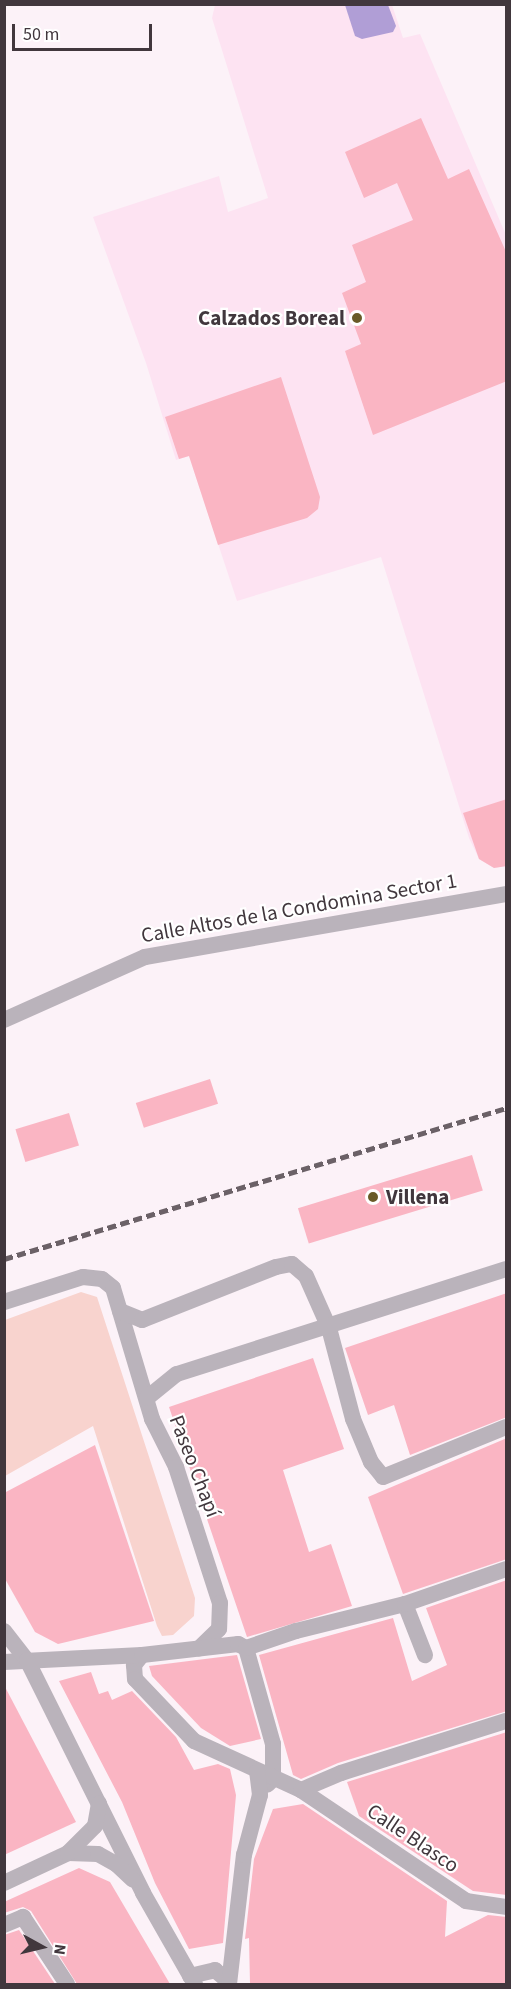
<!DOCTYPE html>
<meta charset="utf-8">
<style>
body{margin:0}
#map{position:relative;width:511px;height:1989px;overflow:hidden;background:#fcf2f8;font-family:"Source Sans 3",sans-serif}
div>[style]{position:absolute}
.built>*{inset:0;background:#fde3f2}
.green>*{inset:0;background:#f8d3ce}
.water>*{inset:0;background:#b09ed6}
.building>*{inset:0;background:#fab5c3;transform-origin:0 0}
.minor>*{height:16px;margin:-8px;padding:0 8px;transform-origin:8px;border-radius:8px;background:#bab3bb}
.tertiary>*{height:16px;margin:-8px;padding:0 8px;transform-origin:8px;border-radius:8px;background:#bab3bb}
.rail>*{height:4.5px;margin-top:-2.25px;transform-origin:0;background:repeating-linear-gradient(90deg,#6b6167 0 9px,transparent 0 13.5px)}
.dots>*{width:16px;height:16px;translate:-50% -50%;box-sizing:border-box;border:3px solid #fff;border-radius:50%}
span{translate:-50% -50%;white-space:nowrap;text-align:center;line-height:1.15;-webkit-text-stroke:4.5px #fff;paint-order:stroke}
.poi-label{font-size:21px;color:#41373d;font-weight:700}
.right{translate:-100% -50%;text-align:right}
.left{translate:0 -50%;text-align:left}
.street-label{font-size:21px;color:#41373d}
.frame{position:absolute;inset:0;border:6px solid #41373d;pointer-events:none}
.north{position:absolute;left:12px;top:1917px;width:60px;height:60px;-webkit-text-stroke:4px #fff;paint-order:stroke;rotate:98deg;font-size:16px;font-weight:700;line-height:24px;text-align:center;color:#41373d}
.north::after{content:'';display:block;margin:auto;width:21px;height:27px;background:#41373d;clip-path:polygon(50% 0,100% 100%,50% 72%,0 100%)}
.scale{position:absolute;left:12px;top:24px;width:140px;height:27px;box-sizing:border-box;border:3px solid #41373d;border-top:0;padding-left:8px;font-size:18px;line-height:21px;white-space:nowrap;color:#41373d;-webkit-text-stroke:4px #fff;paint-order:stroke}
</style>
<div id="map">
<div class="built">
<i style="clip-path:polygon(215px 5px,392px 5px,403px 38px,420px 34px,506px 235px,506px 866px,494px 868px,479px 859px,469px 838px,381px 557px,237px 601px,189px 456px,176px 460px,146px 363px,93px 217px,219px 176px,228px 212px,268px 198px,212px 18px)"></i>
</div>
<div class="green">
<i style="clip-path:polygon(81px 1292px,97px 1297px,195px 1598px,194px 1616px,173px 1635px,162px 1636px,157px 1626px,93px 1426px,5px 1476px,5px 1320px)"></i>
</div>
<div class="water">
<i style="clip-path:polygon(345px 5px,388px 5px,396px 26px,393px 32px,362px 39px,355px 36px)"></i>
</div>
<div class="building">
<i style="clip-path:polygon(421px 118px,448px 179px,469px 169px,507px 254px,507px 381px,373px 435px,345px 351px,361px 344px,342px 293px,366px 282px,352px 245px,413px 220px,397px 183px,364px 198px,345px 152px)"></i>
<i style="clip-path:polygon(281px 377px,320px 497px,318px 509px,307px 518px,218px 545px,189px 456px,179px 459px,165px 417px)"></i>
<i style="clip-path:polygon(507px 799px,507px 866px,494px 868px,479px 859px,463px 813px)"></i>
<i style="left:210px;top:1079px;width:26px;height:78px;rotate:72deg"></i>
<i style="left:69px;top:1113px;width:34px;height:56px;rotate:73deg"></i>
<i style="left:472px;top:1155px;width:37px;height:182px;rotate:73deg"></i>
<i style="clip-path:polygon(507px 1293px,507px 1417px,410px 1455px,394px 1405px,368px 1415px,345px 1348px)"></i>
<i style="clip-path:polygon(313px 1358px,344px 1449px,283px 1470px,309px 1552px,331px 1544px,352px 1606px,247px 1637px,169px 1407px)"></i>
<i style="clip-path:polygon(507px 1438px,507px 1559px,403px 1594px,368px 1497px)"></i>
<i style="clip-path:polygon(95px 1445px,154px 1621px,58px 1644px,35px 1632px,4px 1577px,4px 1493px)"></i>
<i style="clip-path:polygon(507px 1580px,507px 1711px,338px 1763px,301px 1779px,293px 1775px,259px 1655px,393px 1618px,412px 1681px,447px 1665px,426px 1608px)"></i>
<i style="clip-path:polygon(237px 1655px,261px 1739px,230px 1746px,201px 1728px,152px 1676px,149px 1666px)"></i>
<i style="clip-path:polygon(91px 1672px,99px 1694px,108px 1691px,112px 1700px,132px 1691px,176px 1737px,194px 1770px,218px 1764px,230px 1769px,236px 1795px,223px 1943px,189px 1949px,155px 1883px,122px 1802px,59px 1681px)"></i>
<i style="clip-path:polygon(4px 1685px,76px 1822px,4px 1855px)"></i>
<i style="clip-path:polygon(507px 1732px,507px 1895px,473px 1891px,359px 1816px,347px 1782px)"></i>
<i style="clip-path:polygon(303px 1804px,447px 1901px,445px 1937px,488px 1915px,507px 1917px,507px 1984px,250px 1984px,249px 1938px,245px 1939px,254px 1859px,273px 1809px)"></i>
<i style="clip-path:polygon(79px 1868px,110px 1882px,170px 1984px,77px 1984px,31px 1911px,23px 1907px,4px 1913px,4px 1902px)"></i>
<i style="clip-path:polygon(19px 1930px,55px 1984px,4px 1984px,4px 1935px)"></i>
</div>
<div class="minor">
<i style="left:4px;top:1020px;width:154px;rotate:-24.1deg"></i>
<i style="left:145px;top:957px;width:366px;rotate:-9.9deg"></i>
<i style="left:4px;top:1302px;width:83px;rotate:-17.6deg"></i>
<i style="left:83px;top:1277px;width:19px;rotate:6deg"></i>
<i style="left:102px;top:1279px;width:14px;rotate:39deg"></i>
<i style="left:113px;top:1288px;width:137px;rotate:73.4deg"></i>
<i style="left:152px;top:1419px;width:54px;rotate:63.4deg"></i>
<i style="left:176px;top:1467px;width:143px;rotate:72.1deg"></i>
<i style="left:220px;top:1603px;width:26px;rotate:92deg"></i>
<i style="left:219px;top:1629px;width:28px;rotate:136deg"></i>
<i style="left:120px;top:1311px;width:24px;rotate:22deg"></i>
<i style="left:142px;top:1320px;width:144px;rotate:-21.6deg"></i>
<i style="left:276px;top:1267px;width:16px;rotate:-11deg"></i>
<i style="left:292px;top:1264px;width:18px;rotate:41deg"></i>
<i style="left:306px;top:1276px;width:57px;rotate:66.1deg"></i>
<i style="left:329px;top:1328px;width:94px;rotate:75.2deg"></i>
<i style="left:353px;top:1419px;width:47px;rotate:67.3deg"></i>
<i style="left:371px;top:1462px;width:19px;rotate:51deg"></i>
<i style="left:383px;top:1477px;width:133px;rotate:-22.1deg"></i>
<i style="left:147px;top:1398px;width:38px;rotate:-39deg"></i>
<i style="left:177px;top:1374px;width:345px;rotate:-17.7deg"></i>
<i style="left:405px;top:1604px;width:55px;rotate:68.6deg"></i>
<i style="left:246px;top:1648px;width:100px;rotate:74.3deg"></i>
<i style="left:273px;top:1744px;width:35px;rotate:90deg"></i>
<i style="left:273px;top:1779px;width:8px;rotate:135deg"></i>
<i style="left:142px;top:1655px;width:13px;rotate:129deg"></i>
<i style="left:134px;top:1665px;width:14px;rotate:86deg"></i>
<i style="left:135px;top:1679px;width:86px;rotate:46.4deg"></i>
<i style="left:194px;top:1741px;width:118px;rotate:24.6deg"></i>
<i style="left:301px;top:1790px;width:199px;rotate:33.9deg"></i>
<i style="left:466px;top:1901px;width:40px;rotate:8.5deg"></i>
<i style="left:4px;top:1662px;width:138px;rotate:-2.9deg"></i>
<i style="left:142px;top:1655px;width:97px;rotate:-6.5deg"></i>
<i style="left:238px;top:1644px;width:9px;rotate:27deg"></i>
<i style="left:246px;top:1648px;width:53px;rotate:-18.8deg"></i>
<i style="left:296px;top:1631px;width:112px;rotate:-13.9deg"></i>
<i style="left:405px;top:1604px;width:107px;rotate:-19.1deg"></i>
<i style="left:301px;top:1790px;width:43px;rotate:-23deg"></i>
<i style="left:341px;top:1773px;width:173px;rotate:-17.5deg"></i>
<i style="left:4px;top:1925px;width:21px;rotate:-23deg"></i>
<i style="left:23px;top:1917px;width:80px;rotate:56.7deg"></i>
<i style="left:190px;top:1976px;width:26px;rotate:-13deg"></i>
<i style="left:215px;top:1970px;width:18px;rotate:41deg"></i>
<i style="left:229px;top:1984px;width:130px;rotate:-83.4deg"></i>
<i style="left:244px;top:1855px;width:62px;rotate:-75.1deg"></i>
<i style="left:260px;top:1795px;width:24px;rotate:-97deg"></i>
</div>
<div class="tertiary">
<i style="left:4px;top:1631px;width:37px;rotate:52deg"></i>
<i style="left:27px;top:1660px;width:260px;rotate:63.5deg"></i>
<i style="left:143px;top:1893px;width:105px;rotate:60.3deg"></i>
<i style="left:68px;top:1853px;width:30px;rotate:2deg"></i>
<i style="left:98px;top:1854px;width:21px;rotate:29deg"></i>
<i style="left:116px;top:1864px;width:23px;rotate:43deg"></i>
<i style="left:4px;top:1883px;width:71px;rotate:-25.1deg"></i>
<i style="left:68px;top:1853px;width:38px;rotate:-45deg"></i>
<i style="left:95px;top:1826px;width:23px;rotate:-80deg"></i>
</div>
<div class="rail">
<i style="left:4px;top:1259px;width:524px;rotate:-16.74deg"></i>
</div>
<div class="dots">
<i style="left:357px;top:318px;background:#695a27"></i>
<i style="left:373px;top:1197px;background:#695a27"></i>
</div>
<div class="poi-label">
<span class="right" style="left:345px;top:318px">Calzados Boreal</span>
<span class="left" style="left:386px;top:1197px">Villena</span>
</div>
<div class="street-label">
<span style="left:299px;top:908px;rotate:-10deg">Calle Altos de la Condomina Sector 1</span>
<span style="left:195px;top:1466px;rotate:69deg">Paseo Chapí</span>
<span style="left:413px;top:1838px;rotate:34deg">Calle Blasco</span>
</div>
<div class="frame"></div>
<div class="north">N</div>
<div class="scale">50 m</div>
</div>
